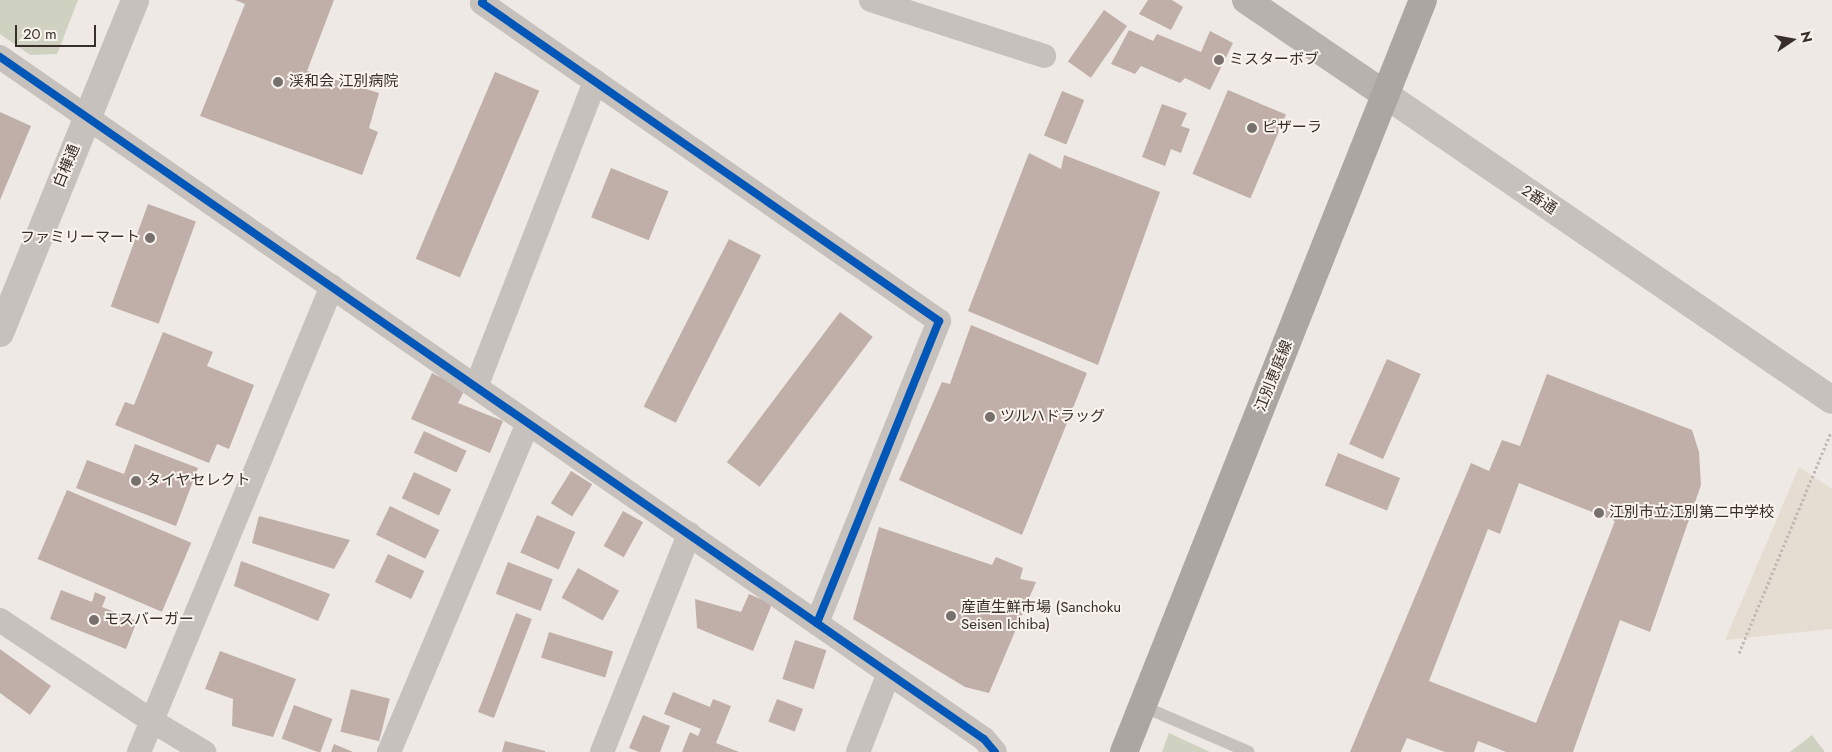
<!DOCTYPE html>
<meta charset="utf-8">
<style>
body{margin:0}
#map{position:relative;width:1832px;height:752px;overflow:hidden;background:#eee9e4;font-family:Jost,"Noto Sans JP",sans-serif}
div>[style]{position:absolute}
.green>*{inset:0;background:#cfd2c0}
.plaza>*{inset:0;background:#e6ddd2}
.building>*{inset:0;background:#c0afa8;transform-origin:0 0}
.path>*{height:3px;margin-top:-1.5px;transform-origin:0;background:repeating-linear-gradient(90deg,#bfbab6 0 2.5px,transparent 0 5px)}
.service>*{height:12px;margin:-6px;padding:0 6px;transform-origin:6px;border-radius:6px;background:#c6c1bd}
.minor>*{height:24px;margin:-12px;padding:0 12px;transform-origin:12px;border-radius:12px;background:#c6c1bd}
.tertiary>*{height:28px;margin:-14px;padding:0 14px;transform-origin:14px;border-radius:14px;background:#c6c1bd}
.secondary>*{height:28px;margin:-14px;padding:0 14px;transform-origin:14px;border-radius:14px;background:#b7b2ae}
.primary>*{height:28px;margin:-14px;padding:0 14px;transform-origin:14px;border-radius:14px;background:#aba6a2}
.cycleway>*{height:8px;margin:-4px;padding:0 4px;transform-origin:4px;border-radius:4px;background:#0057b8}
.dots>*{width:14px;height:14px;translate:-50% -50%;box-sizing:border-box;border:2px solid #f9f3ed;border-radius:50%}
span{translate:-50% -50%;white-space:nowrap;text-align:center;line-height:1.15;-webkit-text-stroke:4px #f9f3ed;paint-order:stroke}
.poi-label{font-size:15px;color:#382f2b}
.left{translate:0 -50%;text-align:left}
.right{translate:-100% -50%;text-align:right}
.street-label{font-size:15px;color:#382f2b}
.north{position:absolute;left:1767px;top:15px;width:50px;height:50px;-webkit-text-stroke:4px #f9f3ed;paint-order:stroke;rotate:78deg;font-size:14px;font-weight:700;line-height:20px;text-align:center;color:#382f2b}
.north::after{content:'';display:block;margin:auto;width:18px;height:22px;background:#382f2b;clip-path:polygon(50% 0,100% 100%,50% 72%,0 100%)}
.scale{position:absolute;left:15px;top:25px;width:81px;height:22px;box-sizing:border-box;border:2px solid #382f2b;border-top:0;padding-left:6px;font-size:15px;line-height:18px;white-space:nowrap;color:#382f2b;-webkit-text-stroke:4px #f9f3ed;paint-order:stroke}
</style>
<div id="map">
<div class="green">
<i style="clip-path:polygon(0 0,78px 0,57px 54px,30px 55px,0 34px)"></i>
<i style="clip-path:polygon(1169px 733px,1210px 752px,1162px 752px)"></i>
<i style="clip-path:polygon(1812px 735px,1825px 752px,1790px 752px)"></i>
</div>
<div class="plaza">
<i style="clip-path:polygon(1799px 467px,1832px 489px,1832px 629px,1725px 640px)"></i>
</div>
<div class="building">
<i style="clip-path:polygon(235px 0,334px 0,307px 71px,379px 93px,369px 128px,378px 132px,362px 175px,200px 116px,245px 4px)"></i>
<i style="clip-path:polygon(1148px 0,1172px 0,1183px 7px,1171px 30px,1139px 14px)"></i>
<i style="left:1104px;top:10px;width:28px;height:63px;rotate:35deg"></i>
<i style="clip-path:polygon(1129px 30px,1153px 41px,1157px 34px,1201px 52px,1210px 31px,1233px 43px,1210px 90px,1185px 78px,1180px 83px,1141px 66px,1135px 74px,1111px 64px)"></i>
<i style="left:495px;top:72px;width:48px;height:203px;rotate:23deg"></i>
<i style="left:1228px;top:90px;width:63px;height:91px;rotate:23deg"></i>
<i style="left:1062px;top:91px;width:24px;height:48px;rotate:22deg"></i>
<i style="clip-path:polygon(1162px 104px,1187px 113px,1181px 126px,1190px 129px,1181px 153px,1171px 149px,1165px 166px,1142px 157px)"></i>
<i style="clip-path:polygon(0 112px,31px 126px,0 200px)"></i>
<i style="clip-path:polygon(1029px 153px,1061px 169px,1064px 155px,1160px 192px,1098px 365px,968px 311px)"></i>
<i style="left:611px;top:168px;width:62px;height:53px;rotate:22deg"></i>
<i style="left:148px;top:204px;width:51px;height:109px;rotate:20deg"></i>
<i style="left:729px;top:239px;width:36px;height:188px;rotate:27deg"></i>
<i style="left:840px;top:312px;width:41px;height:188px;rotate:37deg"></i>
<i style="clip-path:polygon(971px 325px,1087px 373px,1022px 535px,899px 480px,942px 382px,950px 384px)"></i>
<i style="clip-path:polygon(163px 332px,213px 352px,207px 366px,254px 385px,229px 449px,217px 444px,209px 463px,115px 425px,125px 402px,134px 405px)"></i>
<i style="left:1387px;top:359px;width:37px;height:93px;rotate:24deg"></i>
<i style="clip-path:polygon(432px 373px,465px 389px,458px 403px,503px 421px,490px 453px,411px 419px)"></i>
<i style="clip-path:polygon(evenodd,1547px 374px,1692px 430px,1699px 452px,1701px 485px,1650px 632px,1620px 620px,1573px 752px,1506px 752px,1478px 741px,1474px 752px,1445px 752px,1407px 738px,1401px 752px,1350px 752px,1471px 463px,1489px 471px,1502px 440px,1520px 446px,1547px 374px,1519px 483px,1615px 521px,1536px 723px,1429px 681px,1488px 529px,1500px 534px,1519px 483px)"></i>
<i style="left:424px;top:431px;width:47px;height:24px;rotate:25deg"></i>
<i style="clip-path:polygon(135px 444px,198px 468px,176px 526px,76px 488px,87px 460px,124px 474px)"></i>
<i style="left:1338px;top:453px;width:67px;height:35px;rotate:22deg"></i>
<i style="left:571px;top:471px;width:25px;height:38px;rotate:32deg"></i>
<i style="left:414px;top:472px;width:41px;height:29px;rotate:25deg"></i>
<i style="left:67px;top:490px;width:135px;height:75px;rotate:23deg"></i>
<i style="left:390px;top:506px;width:55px;height:32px;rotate:26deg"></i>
<i style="left:623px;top:511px;width:23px;height:40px;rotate:29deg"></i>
<i style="left:537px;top:515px;width:42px;height:41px;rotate:24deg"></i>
<i style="clip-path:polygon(259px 516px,350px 540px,334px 569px,252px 543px)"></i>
<i style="clip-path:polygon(879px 527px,992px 565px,996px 557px,1023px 568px,1020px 579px,1036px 582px,989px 693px,965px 687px,853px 619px)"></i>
<i style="left:388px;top:554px;width:40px;height:31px;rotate:25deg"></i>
<i style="clip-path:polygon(241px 561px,330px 594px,318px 621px,234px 586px)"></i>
<i style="left:508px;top:562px;width:48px;height:34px;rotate:21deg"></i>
<i style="left:578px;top:568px;width:47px;height:34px;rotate:29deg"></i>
<i style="clip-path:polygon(61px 590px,92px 602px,95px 592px,106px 597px,102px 607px,137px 621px,126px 649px,50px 619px)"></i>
<i style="clip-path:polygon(749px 594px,772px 604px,753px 651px,697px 628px,695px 599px,741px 612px)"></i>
<i style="left:516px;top:613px;width:17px;height:106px;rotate:21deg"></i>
<i style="left:549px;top:632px;width:67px;height:27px;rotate:17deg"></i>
<i style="left:795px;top:640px;width:33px;height:41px;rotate:18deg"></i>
<i style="clip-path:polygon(0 649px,51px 686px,30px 715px,0 693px)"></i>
<i style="clip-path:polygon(220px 651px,296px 679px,273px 737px,232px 726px,233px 699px,205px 689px)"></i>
<i style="left:351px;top:689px;width:40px;height:44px;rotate:14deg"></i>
<i style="clip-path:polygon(673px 692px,710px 707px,713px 699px,731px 706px,716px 743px,739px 752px,682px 752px,690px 732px,698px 736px,701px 729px,664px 714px)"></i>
<i style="left:777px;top:699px;width:28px;height:24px;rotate:21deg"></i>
<i style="left:294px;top:705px;width:41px;height:36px;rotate:20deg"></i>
<i style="clip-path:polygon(643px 715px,670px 726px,660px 752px,639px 752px,629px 748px)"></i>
<i style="clip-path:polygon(505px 741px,545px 751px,545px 752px,502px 752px)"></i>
<i style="clip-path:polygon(334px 744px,353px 752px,331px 752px)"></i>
</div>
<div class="path">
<i style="left:1739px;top:653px;width:239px;rotate:-67.4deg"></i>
</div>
<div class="service">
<i style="left:1142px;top:706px;width:116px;rotate:23.3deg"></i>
</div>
<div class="minor">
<i style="left:483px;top:0;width:3px;rotate:108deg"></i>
<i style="left:482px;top:3px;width:557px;rotate:34.83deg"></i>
<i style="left:939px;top:321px;width:326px;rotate:112deg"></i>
<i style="left:871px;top:0;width:182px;rotate:17.9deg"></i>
<i style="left:0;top:57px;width:1197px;rotate:34.73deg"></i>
<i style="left:984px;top:739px;width:17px;rotate:50deg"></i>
<i style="left:476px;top:387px;width:328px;rotate:-68.7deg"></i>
<i style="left:0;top:620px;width:182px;rotate:33.6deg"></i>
<i style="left:152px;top:721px;width:61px;rotate:30.8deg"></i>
<i style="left:139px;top:752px;width:504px;rotate:-67.5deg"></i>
<i style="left:389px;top:752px;width:357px;rotate:-67.1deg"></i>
<i style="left:602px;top:752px;width:235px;rotate:-68.2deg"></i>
<i style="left:858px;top:752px;width:85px;rotate:-68.6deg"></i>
</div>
<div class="tertiary">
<i style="left:1386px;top:95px;width:540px;rotate:34.37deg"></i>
<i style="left:0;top:333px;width:359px;rotate:-67.9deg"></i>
</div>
<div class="secondary">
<i style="left:1246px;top:0;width:169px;rotate:34.2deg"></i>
</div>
<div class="primary">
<i style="left:1124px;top:752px;width:809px;rotate:-68.32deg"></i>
</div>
<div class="cycleway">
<i style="left:483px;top:0;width:3px;rotate:108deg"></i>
<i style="left:482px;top:3px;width:557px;rotate:34.83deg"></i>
<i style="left:939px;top:321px;width:326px;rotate:112deg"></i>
<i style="left:0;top:57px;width:1197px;rotate:34.73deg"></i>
<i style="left:984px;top:739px;width:17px;rotate:50deg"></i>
</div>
<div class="dots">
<i style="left:1219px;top:60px;background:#78706c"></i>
<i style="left:278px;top:82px;background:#78706c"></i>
<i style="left:1252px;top:128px;background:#78706c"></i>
<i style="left:150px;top:238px;background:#78706c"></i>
<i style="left:990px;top:417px;background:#78706c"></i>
<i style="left:136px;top:481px;background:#78706c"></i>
<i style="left:1599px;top:513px;background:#78706c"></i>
<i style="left:951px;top:616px;background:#78706c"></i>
<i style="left:94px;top:620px;background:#78706c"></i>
</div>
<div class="poi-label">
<span class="left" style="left:1229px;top:60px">ミスターボブ</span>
<span class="left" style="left:289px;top:82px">渓和会 江別病院</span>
<span class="left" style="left:1262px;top:128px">ピザーラ</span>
<span class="right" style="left:140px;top:238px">ファミリーマート</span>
<span class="left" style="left:1000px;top:417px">ツルハドラッグ</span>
<span class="left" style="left:146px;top:481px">タイヤセレクト</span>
<span class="left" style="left:1609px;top:513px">江別市立江別第二中学校</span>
<span class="left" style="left:961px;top:616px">産直生鮮市場 (Sanchoku<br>Seisen Ichiba)</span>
<span class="left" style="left:104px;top:620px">モスバーガー</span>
</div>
<div class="street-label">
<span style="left:67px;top:166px;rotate:-68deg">白樺通</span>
<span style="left:1539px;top:200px;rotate:34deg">2番通</span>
<span style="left:1274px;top:376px;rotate:-68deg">江別恵庭線</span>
</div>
<div class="north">N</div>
<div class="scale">20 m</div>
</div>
